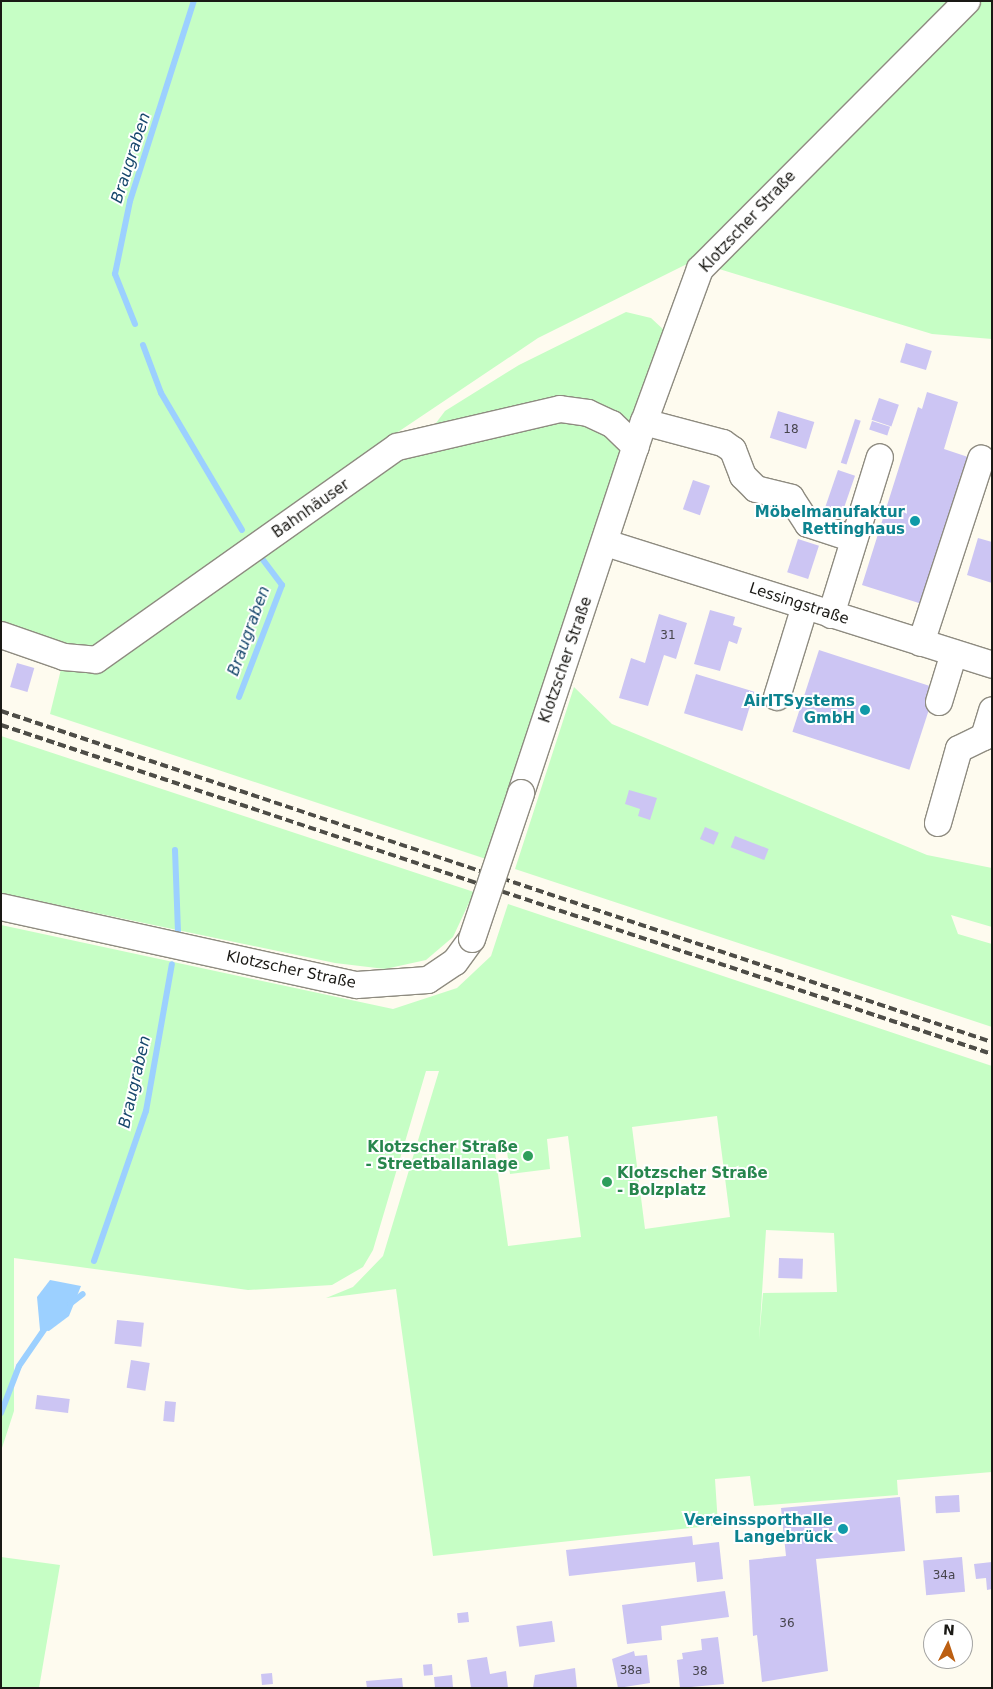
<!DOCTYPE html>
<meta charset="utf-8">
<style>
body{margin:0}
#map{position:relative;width:993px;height:1689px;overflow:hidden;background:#fefbef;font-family:"DejaVu Sans",sans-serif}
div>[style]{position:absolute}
.green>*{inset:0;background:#c6fec5}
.water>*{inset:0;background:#9cd0ff}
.stream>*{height:6px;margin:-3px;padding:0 3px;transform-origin:3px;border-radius:3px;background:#9cd0ff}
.building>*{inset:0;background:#ccc5f3;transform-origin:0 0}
.roads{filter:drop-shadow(1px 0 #8e8b80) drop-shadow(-1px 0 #8e8b80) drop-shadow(0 1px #8e8b80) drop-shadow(0 -1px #8e8b80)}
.minor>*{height:26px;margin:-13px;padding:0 13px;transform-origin:13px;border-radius:13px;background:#fff}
.rail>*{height:4px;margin-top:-2px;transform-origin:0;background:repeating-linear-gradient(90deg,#4e4d47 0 8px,transparent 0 12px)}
.bridges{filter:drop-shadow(1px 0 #8e8b80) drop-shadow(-1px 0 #8e8b80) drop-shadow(0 1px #8e8b80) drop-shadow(0 -1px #8e8b80)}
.minor-bridge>*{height:26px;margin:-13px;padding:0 13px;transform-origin:13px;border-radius:13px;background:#fff}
.dots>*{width:14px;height:14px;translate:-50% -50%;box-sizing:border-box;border:2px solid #fff;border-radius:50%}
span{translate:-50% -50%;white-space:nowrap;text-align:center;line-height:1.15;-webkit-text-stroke:4px #fff;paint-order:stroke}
.number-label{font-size:12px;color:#46444c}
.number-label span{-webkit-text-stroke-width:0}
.street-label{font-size:15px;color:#1a1915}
.culture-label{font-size:15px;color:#0d838f;font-weight:700}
.right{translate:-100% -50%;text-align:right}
.leisure-label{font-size:15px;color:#27864d;font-weight:700}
.left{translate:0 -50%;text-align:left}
.water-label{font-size:16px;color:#16476c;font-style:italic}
.frame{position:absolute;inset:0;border:2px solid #1a1915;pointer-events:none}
.north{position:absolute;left:923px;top:1619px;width:50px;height:50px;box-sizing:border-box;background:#fff;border:1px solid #a3a3a1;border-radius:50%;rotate:4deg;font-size:14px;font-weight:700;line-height:20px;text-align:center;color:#1a1915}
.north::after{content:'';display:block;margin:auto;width:18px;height:22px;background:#bc5f12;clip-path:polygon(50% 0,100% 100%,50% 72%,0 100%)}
</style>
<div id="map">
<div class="green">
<i style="clip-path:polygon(1px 1px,992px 1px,992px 339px,932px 334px,693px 261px,538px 338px,392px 436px,560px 410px,633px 447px,495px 862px,50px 714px,64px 657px,1px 633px)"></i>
<i style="clip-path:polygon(626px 312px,651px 318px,665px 331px,633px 423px,599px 407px,444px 429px,436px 423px,445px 411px,519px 365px)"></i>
<i style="clip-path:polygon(574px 687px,612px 724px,927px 855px,992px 868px,992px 927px,951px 915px,958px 934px,992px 944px,992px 1027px,515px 869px)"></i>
<i style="clip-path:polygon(1px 736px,474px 892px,453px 937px,426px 960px,385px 969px,335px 963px,1px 893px)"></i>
<i style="clip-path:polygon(evenodd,508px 904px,992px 1066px,992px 1472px,897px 1480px,898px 1495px,754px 1506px,750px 1476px,715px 1479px,718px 1525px,433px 1556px,396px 1289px,326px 1298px,353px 1287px,383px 1256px,439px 1071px,426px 1071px,373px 1250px,363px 1267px,332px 1285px,248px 1290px,14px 1258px,14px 1411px,1px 1451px,1px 925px,393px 1009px,457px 988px,491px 956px,508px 904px,717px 1116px,730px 1217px,645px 1229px,632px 1127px,717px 1116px,508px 904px,568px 1136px,581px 1237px,508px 1246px,494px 1145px,506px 1144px,510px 1174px,550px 1169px,547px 1139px,568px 1136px,508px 904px,766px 1230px,834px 1233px,837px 1292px,763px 1293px,759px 1340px,766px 1230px)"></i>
<i style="clip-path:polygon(1px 1557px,60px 1565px,39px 1688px,1px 1688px)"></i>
</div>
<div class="water">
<i style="clip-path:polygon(50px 1280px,81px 1286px,69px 1316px,49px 1331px,40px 1330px,37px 1297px)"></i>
</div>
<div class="stream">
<i style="left:135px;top:324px;width:54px;rotate:-111.8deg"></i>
<i style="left:115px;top:274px;width:75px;rotate:-78.4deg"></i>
<i style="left:130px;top:201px;width:210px;rotate:-72.3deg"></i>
<i style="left:143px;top:345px;width:51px;rotate:69.4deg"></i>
<i style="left:161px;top:393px;width:159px;rotate:59.4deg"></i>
<i style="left:239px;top:697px;width:120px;rotate:-69deg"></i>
<i style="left:282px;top:585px;width:41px;rotate:-127.1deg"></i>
<i style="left:175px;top:850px;width:81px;rotate:87.9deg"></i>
<i style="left:94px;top:1261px;width:159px;rotate:-70.9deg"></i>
<i style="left:146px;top:1111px;width:149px;rotate:-80deg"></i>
<i style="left:70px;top:1304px;width:16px;rotate:-38deg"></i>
<i style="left:1px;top:1413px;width:50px;rotate:-69deg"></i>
<i style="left:19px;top:1366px;width:51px;rotate:-55.4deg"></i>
</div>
<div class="building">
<i style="left:906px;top:343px;width:27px;height:20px;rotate:17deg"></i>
<i style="clip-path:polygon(927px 392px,958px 402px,944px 449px,968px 457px,922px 604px,862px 585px,918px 407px,922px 409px)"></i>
<i style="left:879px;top:398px;width:21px;height:23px;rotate:19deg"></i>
<i style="left:778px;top:411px;width:38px;height:28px;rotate:17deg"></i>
<i style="left:855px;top:419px;width:6px;height:46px;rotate:18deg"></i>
<i style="left:872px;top:421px;width:19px;height:9px;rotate:18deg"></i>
<i style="left:838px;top:470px;width:18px;height:51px;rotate:19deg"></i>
<i style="left:693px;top:480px;width:18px;height:31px;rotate:19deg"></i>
<i style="clip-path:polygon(978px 538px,992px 542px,992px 583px,967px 575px)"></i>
<i style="left:798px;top:539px;width:22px;height:35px;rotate:18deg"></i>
<i style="clip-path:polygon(710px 610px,735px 617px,733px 625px,742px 628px,737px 644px,729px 641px,720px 671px,694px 664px)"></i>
<i style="clip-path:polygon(659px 614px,687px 623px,676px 659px,664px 655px,648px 706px,619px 698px,631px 658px,645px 663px)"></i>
<i style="left:819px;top:650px;width:123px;height:86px;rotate:18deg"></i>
<i style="left:17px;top:663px;width:18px;height:25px;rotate:16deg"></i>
<i style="left:696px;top:674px;width:61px;height:41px;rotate:17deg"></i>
<i style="clip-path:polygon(629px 790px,657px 798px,650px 820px,638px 816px,640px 809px,625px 804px)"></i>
<i style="left:705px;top:827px;width:15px;height:13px;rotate:23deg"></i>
<i style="left:735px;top:836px;width:36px;height:12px;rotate:21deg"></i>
<i style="left:779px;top:1258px;width:24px;height:20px;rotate:2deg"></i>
<i style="left:117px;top:1320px;width:27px;height:24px;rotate:6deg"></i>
<i style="left:131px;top:1360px;width:19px;height:28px;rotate:9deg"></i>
<i style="left:37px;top:1395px;width:33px;height:14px;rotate:7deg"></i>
<i style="left:165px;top:1401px;width:11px;height:20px;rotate:5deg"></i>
<i style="left:959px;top:1495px;width:17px;height:24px;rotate:87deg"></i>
<i style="clip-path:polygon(900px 1497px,905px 1551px,816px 1559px,828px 1671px,762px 1682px,757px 1635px,753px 1636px,749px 1560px,786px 1556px,781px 1508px)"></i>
<i style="clip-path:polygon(692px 1536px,693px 1545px,719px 1542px,723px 1579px,697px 1582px,695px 1562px,569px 1576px,566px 1550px)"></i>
<i style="left:962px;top:1557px;width:35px;height:39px;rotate:85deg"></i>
<i style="clip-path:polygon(992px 1562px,992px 1589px,987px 1590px,986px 1578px,976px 1579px,974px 1564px)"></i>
<i style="clip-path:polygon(725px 1591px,729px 1617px,661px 1626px,662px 1640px,627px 1644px,622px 1605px)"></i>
<i style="left:468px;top:1612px;width:10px;height:11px;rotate:84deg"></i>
<i style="left:552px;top:1621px;width:21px;height:36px;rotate:82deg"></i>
<i style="clip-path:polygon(718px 1637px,724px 1684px,680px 1688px,677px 1660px,683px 1659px,682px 1653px,702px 1650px,701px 1639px)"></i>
<i style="clip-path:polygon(634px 1651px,635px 1656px,647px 1655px,650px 1683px,618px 1688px,612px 1659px)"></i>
<i style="clip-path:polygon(487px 1657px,490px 1674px,506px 1671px,508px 1688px,471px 1688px,467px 1660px)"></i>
<i style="left:432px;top:1664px;width:11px;height:9px;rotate:85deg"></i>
<i style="clip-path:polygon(575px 1668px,577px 1688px,533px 1688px,535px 1675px)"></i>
<i style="left:272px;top:1673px;width:11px;height:11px;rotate:85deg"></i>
<i style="clip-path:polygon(452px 1675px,453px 1688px,435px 1688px,434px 1677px)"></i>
<i style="clip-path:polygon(402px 1678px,403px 1688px,367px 1688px,366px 1681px)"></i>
</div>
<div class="roads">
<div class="minor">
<i style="left:644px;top:422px;width:82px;rotate:14.9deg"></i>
<i style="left:723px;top:443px;width:12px;rotate:35deg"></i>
<i style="left:733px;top:450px;width:28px;rotate:69deg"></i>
<i style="left:743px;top:476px;width:18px;rotate:45deg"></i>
<i style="left:756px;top:489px;width:36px;rotate:14deg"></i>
<i style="left:791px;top:498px;width:31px;rotate:57deg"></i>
<i style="left:808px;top:524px;width:48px;rotate:18.1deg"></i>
<i style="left:606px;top:543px;width:405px;rotate:17.5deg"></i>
<i style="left:831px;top:615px;width:165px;rotate:-72.8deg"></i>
<i style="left:1px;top:635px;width:67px;rotate:19.2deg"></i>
<i style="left:64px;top:657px;width:32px;rotate:5deg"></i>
<i style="left:96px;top:660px;width:369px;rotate:-35.3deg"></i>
<i style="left:397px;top:447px;width:167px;rotate:-13.1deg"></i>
<i style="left:560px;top:409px;width:28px;rotate:8deg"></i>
<i style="left:588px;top:413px;width:26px;rotate:25deg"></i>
<i style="left:612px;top:424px;width:33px;rotate:44deg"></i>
<i style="left:921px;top:643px;width:194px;rotate:-71.9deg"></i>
<i style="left:777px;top:697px;width:95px;rotate:-72.9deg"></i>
<i style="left:939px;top:702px;width:51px;rotate:-73deg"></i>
<i style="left:521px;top:793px;width:391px;rotate:-71.7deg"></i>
<i style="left:644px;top:422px;width:163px;rotate:-69.9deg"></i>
<i style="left:700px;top:269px;width:378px;rotate:-45.1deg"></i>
<i style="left:938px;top:823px;width:77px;rotate:-74.2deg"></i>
<i style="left:959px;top:749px;width:28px;rotate:-26deg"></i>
<i style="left:984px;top:737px;width:28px;rotate:-73deg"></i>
<i style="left:1px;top:907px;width:364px;rotate:12.4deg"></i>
<i style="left:357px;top:985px;width:71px;rotate:-4deg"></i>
<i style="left:428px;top:980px;width:32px;rotate:-34deg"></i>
<i style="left:455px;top:962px;width:29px;rotate:-54deg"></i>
</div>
</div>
<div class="rail">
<i style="left:1px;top:711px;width:1045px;rotate:18.47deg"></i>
<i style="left:1px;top:725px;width:1044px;rotate:18.37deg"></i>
</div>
<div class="bridges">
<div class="minor-bridge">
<i style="left:472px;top:939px;width:154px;rotate:-71.4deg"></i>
</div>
</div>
<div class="dots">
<i style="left:915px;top:521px;background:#0f9aa8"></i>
<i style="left:865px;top:710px;background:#0f9aa8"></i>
<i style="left:528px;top:1156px;background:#2e9e5b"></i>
<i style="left:607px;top:1182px;background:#2e9e5b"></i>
<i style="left:843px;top:1529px;background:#0f9aa8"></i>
</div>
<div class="number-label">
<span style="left:791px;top:430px">18</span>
<span style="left:668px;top:636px">31</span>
<span style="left:944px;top:1576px">34a</span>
<span style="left:787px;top:1624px">36</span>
<span style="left:631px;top:1671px">38a</span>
<span style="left:700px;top:1672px">38</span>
</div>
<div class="street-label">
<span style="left:748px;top:222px;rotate:-47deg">Klotzscher Straße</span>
<span style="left:311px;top:509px;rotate:-35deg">Bahnhäuser</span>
<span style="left:799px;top:604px;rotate:18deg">Lessingstraße</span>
<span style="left:566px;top:660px;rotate:-71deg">Klotzscher Straße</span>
<span style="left:291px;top:970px;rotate:12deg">Klotzscher Straße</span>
</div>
<div class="culture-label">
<span class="right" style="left:905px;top:521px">Möbelmanufaktur<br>Rettinghaus</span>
<span class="right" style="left:855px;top:710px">AirITSystems<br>GmbH</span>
<span class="right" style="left:833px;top:1529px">Vereinssporthalle<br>Langebrück</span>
</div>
<div class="leisure-label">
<span class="right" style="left:518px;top:1156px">Klotzscher Straße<br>- Streetballanlage</span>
<span class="left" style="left:617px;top:1182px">Klotzscher Straße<br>- Bolzplatz</span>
</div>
<div class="water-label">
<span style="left:131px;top:158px;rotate:-72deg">Braugraben</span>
<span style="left:249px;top:631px;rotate:-70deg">Braugraben</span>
<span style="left:135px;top:1082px;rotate:-77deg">Braugraben</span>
</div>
<div class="frame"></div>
<div class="north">N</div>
</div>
